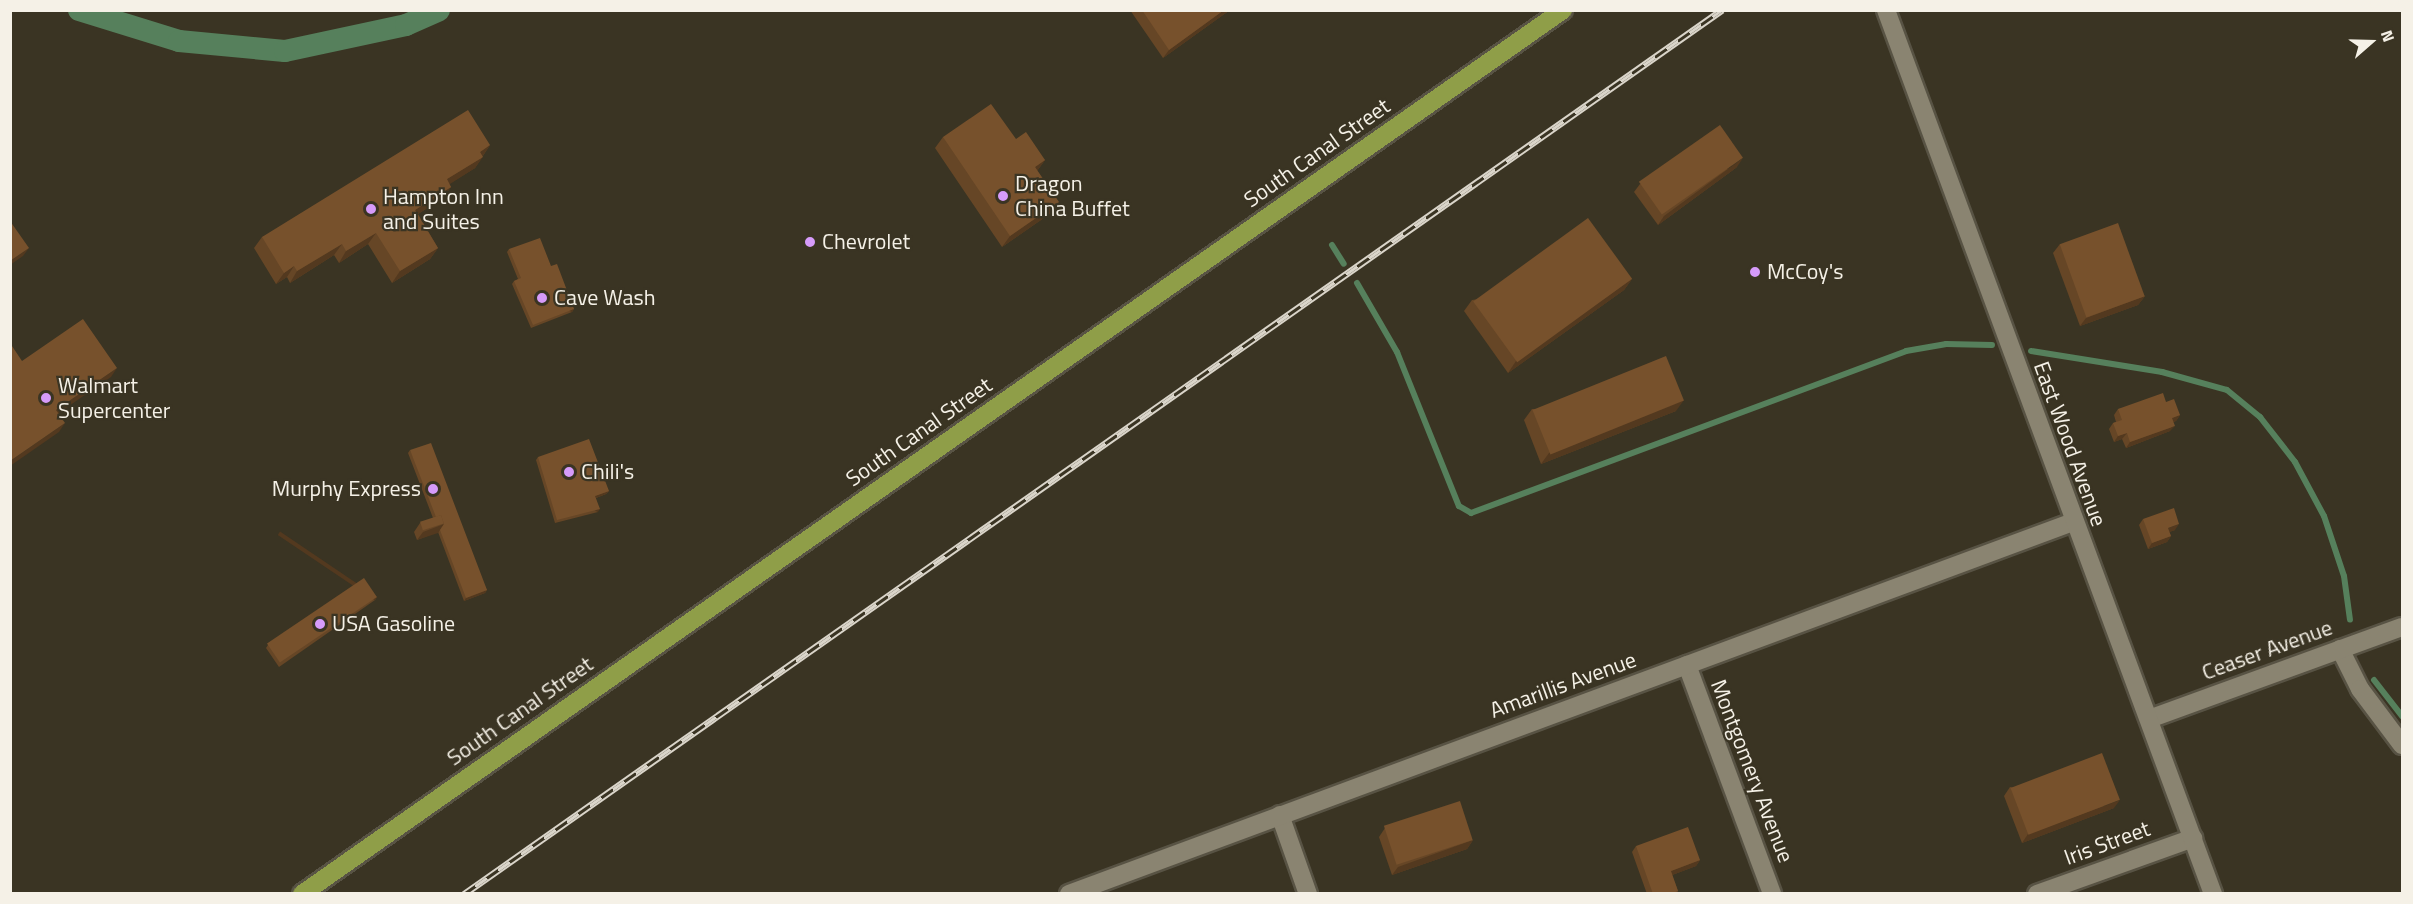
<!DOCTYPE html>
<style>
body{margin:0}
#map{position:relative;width:2413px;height:904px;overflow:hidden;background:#3a3423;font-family:"Titillium Web",sans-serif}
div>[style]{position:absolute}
.stream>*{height:6px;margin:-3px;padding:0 3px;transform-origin:3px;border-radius:3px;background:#56805c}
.canal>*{height:22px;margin:-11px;padding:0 11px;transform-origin:11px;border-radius:11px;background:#56805c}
.roads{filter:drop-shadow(2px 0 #585344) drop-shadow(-2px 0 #585344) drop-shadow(0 2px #585344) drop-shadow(0 -2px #585344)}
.minor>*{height:18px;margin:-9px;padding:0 9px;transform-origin:9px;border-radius:9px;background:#8a8471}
.secondary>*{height:18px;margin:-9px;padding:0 9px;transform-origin:9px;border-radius:9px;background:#8a8471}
.trunk>*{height:18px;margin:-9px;padding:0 9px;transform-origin:9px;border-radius:9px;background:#8f9e48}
.rail>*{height:7px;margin-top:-3.5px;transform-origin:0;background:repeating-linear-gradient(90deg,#3a3423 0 14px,#dad5ca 0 28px);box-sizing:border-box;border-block:2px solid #dad5ca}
.wall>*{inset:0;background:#664626}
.shaded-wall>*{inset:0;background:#53391f;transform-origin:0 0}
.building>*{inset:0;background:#77512c;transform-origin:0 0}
.dots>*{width:16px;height:16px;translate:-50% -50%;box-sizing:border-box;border:3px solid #3a3423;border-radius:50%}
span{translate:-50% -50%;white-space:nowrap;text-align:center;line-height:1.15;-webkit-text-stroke:4.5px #3a3423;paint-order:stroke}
.street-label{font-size:22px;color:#f5f1e7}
.poi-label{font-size:22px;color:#f5f1e7}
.left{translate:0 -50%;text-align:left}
.right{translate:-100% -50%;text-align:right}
.frame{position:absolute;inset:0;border:12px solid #f5f1e7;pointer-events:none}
.north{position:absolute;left:2341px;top:12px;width:60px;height:60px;-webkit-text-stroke:4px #3a3423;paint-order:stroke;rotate:70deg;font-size:16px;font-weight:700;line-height:24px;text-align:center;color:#f5f1e7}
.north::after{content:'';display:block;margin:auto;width:21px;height:27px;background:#f5f1e7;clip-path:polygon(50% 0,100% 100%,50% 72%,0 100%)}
</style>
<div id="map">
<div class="stream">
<i style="left:1332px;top:245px;width:22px;rotate:58deg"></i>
<i style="left:1357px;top:283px;width:80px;rotate:59.9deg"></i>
<i style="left:1397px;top:352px;width:166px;rotate:68.1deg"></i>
<i style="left:1459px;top:506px;width:14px;rotate:30deg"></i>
<i style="left:1471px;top:513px;width:464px;rotate:-20.4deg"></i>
<i style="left:1906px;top:351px;width:41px;rotate:-9.9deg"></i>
<i style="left:1946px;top:344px;width:46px;rotate:1.2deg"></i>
<i style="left:2031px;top:351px;width:133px;rotate:9.1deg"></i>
<i style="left:2162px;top:372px;width:67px;rotate:15.5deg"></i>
<i style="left:2227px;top:390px;width:43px;rotate:39.3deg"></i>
<i style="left:2260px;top:417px;width:57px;rotate:52.1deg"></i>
<i style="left:2295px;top:462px;width:61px;rotate:61.8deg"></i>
<i style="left:2324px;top:516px;width:63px;rotate:71.6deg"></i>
<i style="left:2344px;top:576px;width:44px;rotate:82.2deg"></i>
<i style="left:2374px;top:680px;width:46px;rotate:52.1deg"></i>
</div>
<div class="canal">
<i style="left:79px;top:10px;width:105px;rotate:17.2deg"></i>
<i style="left:179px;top:41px;width:106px;rotate:5.4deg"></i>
<i style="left:285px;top:51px;width:124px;rotate:-12.1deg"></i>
<i style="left:406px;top:25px;width:36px;rotate:-24deg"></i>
</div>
<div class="roads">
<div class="minor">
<i style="left:2340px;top:649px;width:45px;rotate:63.4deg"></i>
<i style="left:2360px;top:689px;width:70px;rotate:53.1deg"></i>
<i style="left:1687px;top:665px;width:244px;rotate:69.6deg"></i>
<i style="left:2149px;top:719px;width:269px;rotate:-20deg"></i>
<i style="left:1280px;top:815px;width:84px;rotate:70.5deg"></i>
<i style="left:1069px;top:894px;width:1071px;rotate:-20.33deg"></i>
<i style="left:2037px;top:894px;width:166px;rotate:-19.7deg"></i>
</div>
<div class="secondary">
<i style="left:1886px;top:10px;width:943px;rotate:69.7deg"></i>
</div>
<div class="trunk">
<i style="left:302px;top:894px;width:1540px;rotate:-35.03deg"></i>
</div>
</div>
<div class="rail">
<i style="left:464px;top:894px;width:1538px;rotate:-35.1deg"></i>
</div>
<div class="wall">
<i style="clip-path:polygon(1130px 10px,1230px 10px,1163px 58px)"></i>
<i style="clip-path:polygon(943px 137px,1016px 139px,1045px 160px,1037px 171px,1051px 213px,1002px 247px,935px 148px)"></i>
<i style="clip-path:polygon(490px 145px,475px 168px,449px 184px,451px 187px,443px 198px,418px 214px,438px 248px,430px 259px,392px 283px,368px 244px,339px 263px,334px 255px,290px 283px,287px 277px,276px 284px,254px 248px,262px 237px)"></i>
<i style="clip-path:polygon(1737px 167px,1658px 225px,1634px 192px,1640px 184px)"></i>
<i style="clip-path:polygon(2060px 244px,2145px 296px,2138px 305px,2080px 326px,2053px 253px)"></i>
<i style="clip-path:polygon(509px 249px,551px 266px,574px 309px,572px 312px,531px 328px,512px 284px,514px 281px,518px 279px,507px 252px)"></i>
<i style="clip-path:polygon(1632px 279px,1624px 290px,1508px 373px,1464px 311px,1472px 300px)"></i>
<i style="clip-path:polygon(2166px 402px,2180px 415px,2176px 421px,2173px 422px,2170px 431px,2126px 448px,2122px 439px,2114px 442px,2109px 429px,2113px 423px,2116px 422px,2114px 415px,2118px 409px)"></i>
<i style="clip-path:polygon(1532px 409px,1676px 411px,1541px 464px,1524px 420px)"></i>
<i style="clip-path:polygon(410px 450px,487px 590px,485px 593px,464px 601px,438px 532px,417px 540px,414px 532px,420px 523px,433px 518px,408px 453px)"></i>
<i style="clip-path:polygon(538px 457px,609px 491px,606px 494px,596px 498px,598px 512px,555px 523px,536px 460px)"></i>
<i style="clip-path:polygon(2143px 519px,2175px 530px,2169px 532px,2171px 536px,2167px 542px,2148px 549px,2139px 525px)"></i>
<i style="clip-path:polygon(377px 597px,375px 600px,279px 667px,266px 648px,268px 645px)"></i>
<i style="clip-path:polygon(2010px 787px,2114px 808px,2022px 843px,2004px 796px)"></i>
<i style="clip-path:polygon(1385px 828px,1473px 840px,1467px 849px,1392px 875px,1379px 837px)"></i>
<i style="clip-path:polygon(1636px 846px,1700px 860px,1696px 866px,1672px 875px,1678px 891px,1676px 894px,1647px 894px,1632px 852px)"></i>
</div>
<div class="shaded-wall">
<i style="clip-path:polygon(1224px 10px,1230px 10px,1163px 58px,1169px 50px)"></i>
<i style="clip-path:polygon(490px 145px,482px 157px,480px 152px)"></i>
<i style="clip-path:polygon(483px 157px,475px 168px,439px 191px,447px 179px)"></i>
<i style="clip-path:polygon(1743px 158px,1737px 167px,1658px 225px,1664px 216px)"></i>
<i style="clip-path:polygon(1045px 160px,1037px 171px,1035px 167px)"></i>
<i style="clip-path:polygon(451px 187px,443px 198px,407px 221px,415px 210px)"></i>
<i style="clip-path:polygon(1059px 202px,1051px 213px,1002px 247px,1010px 236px)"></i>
<i style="clip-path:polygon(376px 233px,368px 244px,339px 263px,346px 251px)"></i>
<i style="clip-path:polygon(342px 244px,334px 255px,290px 283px,297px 271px)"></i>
<i style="clip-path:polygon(29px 248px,23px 256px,10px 265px,10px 261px)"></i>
<i style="clip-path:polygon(438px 248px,430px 259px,392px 283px,400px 271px)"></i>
<i style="clip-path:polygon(294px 266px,287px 277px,276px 284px,284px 273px)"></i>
<i style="clip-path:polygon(1632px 279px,1624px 290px,1508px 373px,1516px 361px)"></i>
<i style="clip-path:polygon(2145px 296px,2138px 305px,2080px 326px,2086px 318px)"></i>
<i style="left:574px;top:309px;width:4px;height:44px;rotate:124deg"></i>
<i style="clip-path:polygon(117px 368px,111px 377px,50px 419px,56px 410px)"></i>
<i style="clip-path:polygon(1684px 400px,1676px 411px,1541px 464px,1549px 453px)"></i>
<i style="clip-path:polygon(2180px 415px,2176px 421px,2168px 424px,2172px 418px)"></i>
<i style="clip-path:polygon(65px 423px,59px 432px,10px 466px,10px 461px)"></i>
<i style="clip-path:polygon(2175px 426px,2170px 431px,2126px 448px,2130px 442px)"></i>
<i style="clip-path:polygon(2127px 433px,2122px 439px,2114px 442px,2118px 436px)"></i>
<i style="clip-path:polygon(609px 491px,606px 494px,593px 499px,595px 496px)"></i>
<i style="left:600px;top:509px;width:4px;height:44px;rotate:124deg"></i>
<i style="clip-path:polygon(444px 524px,438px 533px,417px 540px,423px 532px)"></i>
<i style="clip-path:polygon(2179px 524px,2175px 530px,2164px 534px,2168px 528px)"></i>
<i style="clip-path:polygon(2171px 536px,2167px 542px,2148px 549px,2152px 543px)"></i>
<i style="clip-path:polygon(487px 590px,485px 593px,464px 601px,466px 598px)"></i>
<i style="left:377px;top:597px;width:4px;height:117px;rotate:124deg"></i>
<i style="clip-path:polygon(2120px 800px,2114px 808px,2022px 843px,2028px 834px)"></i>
<i style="clip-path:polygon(1473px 840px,1467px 849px,1392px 875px,1398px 867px)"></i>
<i style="clip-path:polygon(1700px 860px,1696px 866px,1667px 877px,1671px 871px)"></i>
</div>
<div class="building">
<i style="clip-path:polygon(1142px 10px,1224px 10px,1169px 50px)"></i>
<i style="clip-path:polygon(991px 104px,1016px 139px,1026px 132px,1045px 160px,1035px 167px,1059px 202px,1010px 236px,943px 137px)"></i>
<i style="clip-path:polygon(468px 110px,490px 145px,480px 152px,483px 157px,447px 179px,451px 187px,415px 210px,438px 248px,400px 271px,376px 233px,346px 251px,342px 244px,297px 271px,294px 266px,284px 273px,262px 237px)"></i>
<i style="left:1720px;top:125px;width:40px;height:99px;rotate:55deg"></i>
<i style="left:1588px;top:218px;width:75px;height:142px;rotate:54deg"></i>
<i style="clip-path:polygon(10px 221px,29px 248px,10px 261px)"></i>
<i style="left:2118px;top:223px;width:78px;height:62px;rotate:70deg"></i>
<i style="clip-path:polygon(540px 238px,551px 266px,557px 264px,574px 309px,533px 325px,514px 281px,521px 278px,509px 249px)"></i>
<i style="clip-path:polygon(83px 319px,117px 368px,56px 410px,65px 423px,10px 461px,10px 343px,22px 361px)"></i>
<i style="left:1666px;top:356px;width:48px;height:144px;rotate:68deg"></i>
<i style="clip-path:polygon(2163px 393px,2166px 402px,2174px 399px,2180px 415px,2172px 418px,2175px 426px,2130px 442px,2127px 433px,2118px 436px,2113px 423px,2122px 420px,2118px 409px)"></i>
<i style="clip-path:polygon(589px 439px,609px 491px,595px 496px,600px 509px,557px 520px,538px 457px)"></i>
<i style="clip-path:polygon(431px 443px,487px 590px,466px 598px,440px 530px,444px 524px,441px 515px,436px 517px,410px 450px)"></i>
<i style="clip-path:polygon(2174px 508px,2179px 524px,2168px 528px,2171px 536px,2152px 543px,2143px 519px)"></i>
<i style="left:441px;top:515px;width:9px;height:22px;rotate:72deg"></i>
<i style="left:364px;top:578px;width:23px;height:117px;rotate:56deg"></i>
<i style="left:2102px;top:753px;width:50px;height:98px;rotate:69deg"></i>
<i style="left:1460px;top:801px;width:41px;height:80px;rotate:72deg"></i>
<i style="clip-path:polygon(1688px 827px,1700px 860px,1671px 871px,1678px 891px,1670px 894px,1653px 894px,1636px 846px)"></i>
</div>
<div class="dots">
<i style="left:1003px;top:196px;background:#d69bfa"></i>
<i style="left:371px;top:209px;background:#d69bfa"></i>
<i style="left:810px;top:242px;background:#d69bfa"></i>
<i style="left:1755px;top:272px;background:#d69bfa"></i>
<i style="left:542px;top:298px;background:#d69bfa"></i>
<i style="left:46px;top:398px;background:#d69bfa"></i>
<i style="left:569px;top:472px;background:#d69bfa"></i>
<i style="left:433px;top:489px;background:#d69bfa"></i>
<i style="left:320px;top:624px;background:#d69bfa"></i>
</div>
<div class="street-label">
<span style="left:1317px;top:153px;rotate:-35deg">South Canal Street</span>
<span style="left:919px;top:432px;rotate:-35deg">South Canal Street</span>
<span style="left:2070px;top:444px;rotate:70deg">East Wood Avenue</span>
<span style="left:2267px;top:650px;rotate:-20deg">Ceaser Avenue</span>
<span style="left:1563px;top:685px;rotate:-20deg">Amarillis Avenue</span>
<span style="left:520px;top:711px;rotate:-35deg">South Canal Street</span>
<span style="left:1752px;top:771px;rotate:69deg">Montgomery Avenue</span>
<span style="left:2107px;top:843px;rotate:-20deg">Iris Street</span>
</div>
<div class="poi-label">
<span class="left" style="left:1015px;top:196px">Dragon<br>China Buffet</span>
<span class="left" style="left:383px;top:209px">Hampton Inn<br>and Suites</span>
<span class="left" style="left:822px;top:242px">Chevrolet</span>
<span class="left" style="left:1767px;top:272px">McCoy's</span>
<span class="left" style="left:554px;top:298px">Cave Wash</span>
<span class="left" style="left:58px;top:398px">Walmart<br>Supercenter</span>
<span class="left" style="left:581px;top:472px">Chili's</span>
<span class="right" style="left:421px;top:489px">Murphy Express</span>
<span class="left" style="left:332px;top:624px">USA Gasoline</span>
</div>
<div class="frame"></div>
<div class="north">N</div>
</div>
